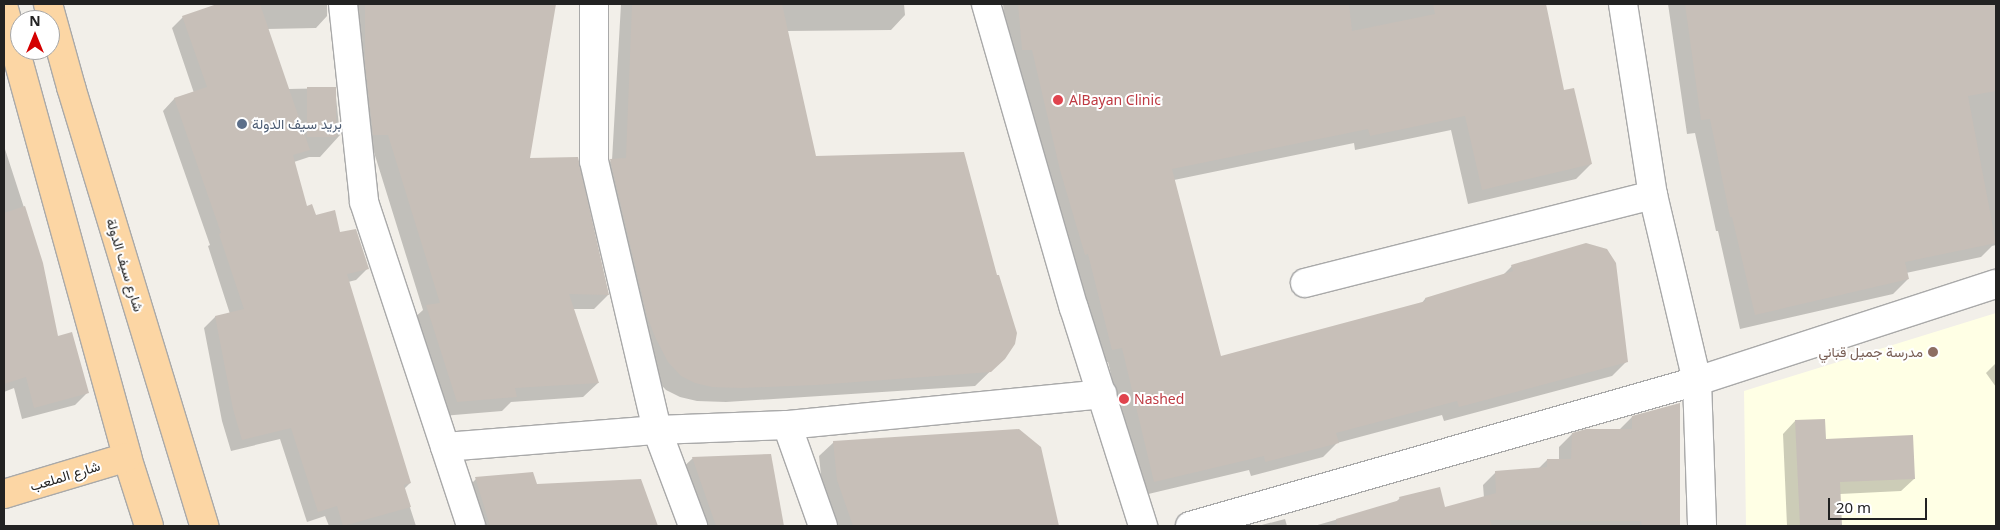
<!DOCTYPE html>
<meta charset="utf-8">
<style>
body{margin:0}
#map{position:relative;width:2000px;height:530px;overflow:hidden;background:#f2efe9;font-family:"Noto Sans",Vazirmatn,sans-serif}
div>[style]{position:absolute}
.education>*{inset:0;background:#ffffe5}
.shadow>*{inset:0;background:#0003}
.building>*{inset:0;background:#c7bfb8;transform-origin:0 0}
.roads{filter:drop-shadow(1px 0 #a9a9a9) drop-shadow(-1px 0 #a9a9a9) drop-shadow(0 1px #a9a9a9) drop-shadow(0 -1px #a9a9a9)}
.minor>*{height:28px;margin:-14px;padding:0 14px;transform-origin:14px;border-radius:14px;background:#fff}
.major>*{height:28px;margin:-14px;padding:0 14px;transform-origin:14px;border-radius:14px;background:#fcd6a4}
.dots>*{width:14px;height:14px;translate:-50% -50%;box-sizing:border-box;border:2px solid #fff;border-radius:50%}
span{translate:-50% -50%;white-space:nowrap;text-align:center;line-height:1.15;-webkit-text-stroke:4px #fff;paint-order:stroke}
.health-label{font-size:14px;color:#be3a42}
.left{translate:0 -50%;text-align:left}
.service-label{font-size:14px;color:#4e5e75}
.street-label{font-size:14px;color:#222}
.education-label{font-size:14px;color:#785e54}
.right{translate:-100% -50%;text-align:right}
.frame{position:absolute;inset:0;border:5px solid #222;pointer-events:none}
.north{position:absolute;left:10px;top:10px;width:50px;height:50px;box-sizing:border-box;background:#fff;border:1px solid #a7a7a7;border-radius:50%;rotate:0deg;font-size:14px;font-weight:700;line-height:20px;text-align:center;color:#222}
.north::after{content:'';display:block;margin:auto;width:18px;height:22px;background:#d40000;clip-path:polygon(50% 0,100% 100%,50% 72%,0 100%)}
.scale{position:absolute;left:1828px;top:498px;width:99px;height:22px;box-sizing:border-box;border:2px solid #222;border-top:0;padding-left:6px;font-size:15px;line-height:18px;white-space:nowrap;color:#222;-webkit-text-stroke:4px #fff;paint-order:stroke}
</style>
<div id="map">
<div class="education">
<i style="clip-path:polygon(1996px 313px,1996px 526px,1746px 526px,1744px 391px)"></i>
</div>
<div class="shadow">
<i style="clip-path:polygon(221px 4px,327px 4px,327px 16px,316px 28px,267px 29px,288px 89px,335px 88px,340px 135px,320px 157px,309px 157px,294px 162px,306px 207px,339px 234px,368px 268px,356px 280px,348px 282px,410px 483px,404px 489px,416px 526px,329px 526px,325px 516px,307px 522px,280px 439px,231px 451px,222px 421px,204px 328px,215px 317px,230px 314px,208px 246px,210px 245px,163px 111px,174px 99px,194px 93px,172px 28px,183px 17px)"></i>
<i style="clip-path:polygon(341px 4px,554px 4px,528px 159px,577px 158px,608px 295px,594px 309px,572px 309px,598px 383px,583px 397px,511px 402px,502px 411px,442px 416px,412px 320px,423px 310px,373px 149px,358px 149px)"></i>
<i style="clip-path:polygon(621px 4px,904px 4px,905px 15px,891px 30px,787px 31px,815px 157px,1004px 358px,975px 386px,726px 402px,697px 401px,680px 397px,666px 390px,654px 377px,596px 175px,612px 160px)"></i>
<i style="clip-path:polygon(1003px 4px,1544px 4px,1563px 92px,1591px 164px,1576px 179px,1468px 204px,1451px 130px,1355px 150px,1354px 143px,1174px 180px,1220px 357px,1421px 304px,1425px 299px,1503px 275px,1512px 266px,1627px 361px,1612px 376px,1444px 421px,1442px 415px,1337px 443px,1323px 457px,1251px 476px,1249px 470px,1140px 496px,1108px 362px,1098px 364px,1046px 185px,1018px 64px,1008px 64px)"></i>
<i style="clip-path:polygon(1668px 4px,1996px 4px,1996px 245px,1992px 246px,1981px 257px,1906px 273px,1908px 279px,1893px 294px,1740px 329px,1718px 231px,1716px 231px,1695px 133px,1687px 134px)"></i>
<i style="clip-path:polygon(4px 146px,42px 263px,57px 337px,87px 393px,75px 405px,22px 419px,14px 388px,4px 392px)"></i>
<i style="clip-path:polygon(1996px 363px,1996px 387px,1986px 373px)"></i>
<i style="clip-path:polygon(1679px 404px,1678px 526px,1314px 526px,1395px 503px,1400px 498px,1444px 509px,1484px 498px,1483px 485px,1496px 472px,1538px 469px,1547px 460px,1559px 460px,1559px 447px,1572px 434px,1619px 430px,1632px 417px)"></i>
<i style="clip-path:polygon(1795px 421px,1825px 440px,1914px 479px,1901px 491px,1840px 494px,1841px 526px,1787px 526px,1783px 434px)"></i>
<i style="clip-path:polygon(834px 442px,1039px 447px,1058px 526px,834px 526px,823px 495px,819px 456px)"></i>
<i style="clip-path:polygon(770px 456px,783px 526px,697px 526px,678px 472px,693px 458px)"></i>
<i style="clip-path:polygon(476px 479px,537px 485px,640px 480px,656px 526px,471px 526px,462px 493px)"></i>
<i style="clip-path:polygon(1285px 519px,1287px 526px,1258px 526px)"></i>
</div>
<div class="building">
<i style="clip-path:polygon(217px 4px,260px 4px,310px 150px,293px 155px,307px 206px,312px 204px,316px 215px,335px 210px,340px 232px,356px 229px,369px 269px,347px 274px,411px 483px,404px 485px,411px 507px,343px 526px,337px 506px,318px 512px,291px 428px,242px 440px,233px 409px,215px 316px,244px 309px,219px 234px,221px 233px,174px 98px,207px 87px,182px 16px)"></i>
<i style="clip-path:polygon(365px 4px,556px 4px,530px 158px,578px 157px,609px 295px,569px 294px,599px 383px,515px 388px,517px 397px,457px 402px,426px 305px,440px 303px,388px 135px,373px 135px,365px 62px)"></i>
<i style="clip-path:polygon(632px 4px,782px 4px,816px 156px,964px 152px,997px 275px,999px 275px,1017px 333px,1015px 344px,1005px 359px,991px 372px,816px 385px,741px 388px,712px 387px,695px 383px,681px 376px,668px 362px,655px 337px,647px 316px,610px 159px,626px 158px)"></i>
<i style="clip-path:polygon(1018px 4px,1349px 4px,1352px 31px,1435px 14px,1433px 4px,1546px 4px,1564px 90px,1574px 88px,1592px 164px,1482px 190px,1465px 116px,1370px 136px,1368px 129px,1172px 169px,1221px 356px,1426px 301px,1425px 298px,1513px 271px,1511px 265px,1586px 243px,1607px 249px,1616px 263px,1628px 362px,1459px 407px,1457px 401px,1336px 433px,1339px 443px,1265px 462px,1264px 456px,1154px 482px,1122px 348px,1112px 350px,1088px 254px,1085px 255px,1060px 170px,1032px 50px,1022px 50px)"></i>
<i style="clip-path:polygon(1685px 4px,1996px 4px,1996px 91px,1968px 96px,1996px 243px,1905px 262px,1909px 279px,1755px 315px,1732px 217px,1730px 217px,1710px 119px,1701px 120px)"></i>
<i style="left:307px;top:87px;width:29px;height:50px"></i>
<i style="clip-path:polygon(25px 206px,43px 263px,58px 336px,72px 332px,89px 393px,34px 408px,26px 377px,4px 384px,4px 213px)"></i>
<i style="clip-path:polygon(1680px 403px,1680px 526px,1642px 526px,1641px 521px,1490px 520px,1492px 526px,1337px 526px,1336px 519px,1400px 500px,1399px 497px,1440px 487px,1445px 507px,1496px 493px,1495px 471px,1547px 467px,1547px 459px,1571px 459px,1572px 433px,1586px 429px,1632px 429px,1632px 416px)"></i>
<i style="clip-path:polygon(1825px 419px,1826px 439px,1913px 435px,1915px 479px,1840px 482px,1842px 526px,1800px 526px,1795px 420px)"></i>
<i style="clip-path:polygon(1019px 429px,1041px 447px,1059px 526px,853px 526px,837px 480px,833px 441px)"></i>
<i style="clip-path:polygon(771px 454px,784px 526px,716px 526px,692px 457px)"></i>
<i style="clip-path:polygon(533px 472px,537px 484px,641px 479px,658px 526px,490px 526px,475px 477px)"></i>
</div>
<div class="roads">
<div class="minor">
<i style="left:343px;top:4px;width:199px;rotate:83.9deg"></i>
<i style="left:364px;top:202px;width:341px;rotate:71.7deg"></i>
<i style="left:594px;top:4px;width:157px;rotate:90deg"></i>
<i style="left:594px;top:161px;width:276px;rotate:76.8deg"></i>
<i style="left:657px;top:430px;width:103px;rotate:69.4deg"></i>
<i style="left:986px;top:4px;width:316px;rotate:73.9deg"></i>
<i style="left:1074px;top:308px;width:229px;rotate:72.4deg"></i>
<i style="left:1623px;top:4px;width:193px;rotate:81.1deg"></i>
<i style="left:1653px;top:195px;width:191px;rotate:76.7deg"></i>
<i style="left:1697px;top:381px;width:145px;rotate:88deg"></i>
<i style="left:1305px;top:283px;width:359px;rotate:-14.2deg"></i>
<i style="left:787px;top:425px;width:107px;rotate:70.4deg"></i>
<i style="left:445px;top:447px;width:213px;rotate:-4.6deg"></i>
<i style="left:657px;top:430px;width:130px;rotate:-2.2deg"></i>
<i style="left:787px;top:425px;width:317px;rotate:-5.6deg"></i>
<i style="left:1190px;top:526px;width:527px;rotate:-15.96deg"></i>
<i style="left:1697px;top:381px;width:314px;rotate:-18deg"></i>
</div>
<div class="major">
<i style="left:48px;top:4px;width:86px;rotate:74.5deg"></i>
<i style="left:71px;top:87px;width:459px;rotate:73.1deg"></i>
<i style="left:4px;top:9px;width:465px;rotate:74.6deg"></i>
<i style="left:127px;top:457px;width:72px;rotate:72.3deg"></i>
<i style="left:4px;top:494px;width:128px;rotate:-16.7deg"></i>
</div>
</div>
<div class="dots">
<i style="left:1058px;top:100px;background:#e0444e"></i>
<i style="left:242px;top:124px;background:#5c6f8a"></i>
<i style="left:1933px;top:352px;background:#8d6e63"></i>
<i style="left:1124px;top:399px;background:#e0444e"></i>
</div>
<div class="health-label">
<span class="left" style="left:1069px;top:100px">AlBayan Clinic</span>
<span class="left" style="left:1134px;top:399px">Nashed</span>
</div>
<div class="service-label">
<span class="left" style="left:252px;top:124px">بريد سيف الدولة</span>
</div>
<div class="street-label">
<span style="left:125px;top:265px;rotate:73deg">شارع سيف الدولة</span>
<span style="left:65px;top:476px;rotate:-17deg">شارع الملعب</span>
</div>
<div class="education-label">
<span class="right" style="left:1923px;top:352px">مدرسة جميل قباني</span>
</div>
<div class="frame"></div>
<div class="north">N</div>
<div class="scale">20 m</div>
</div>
